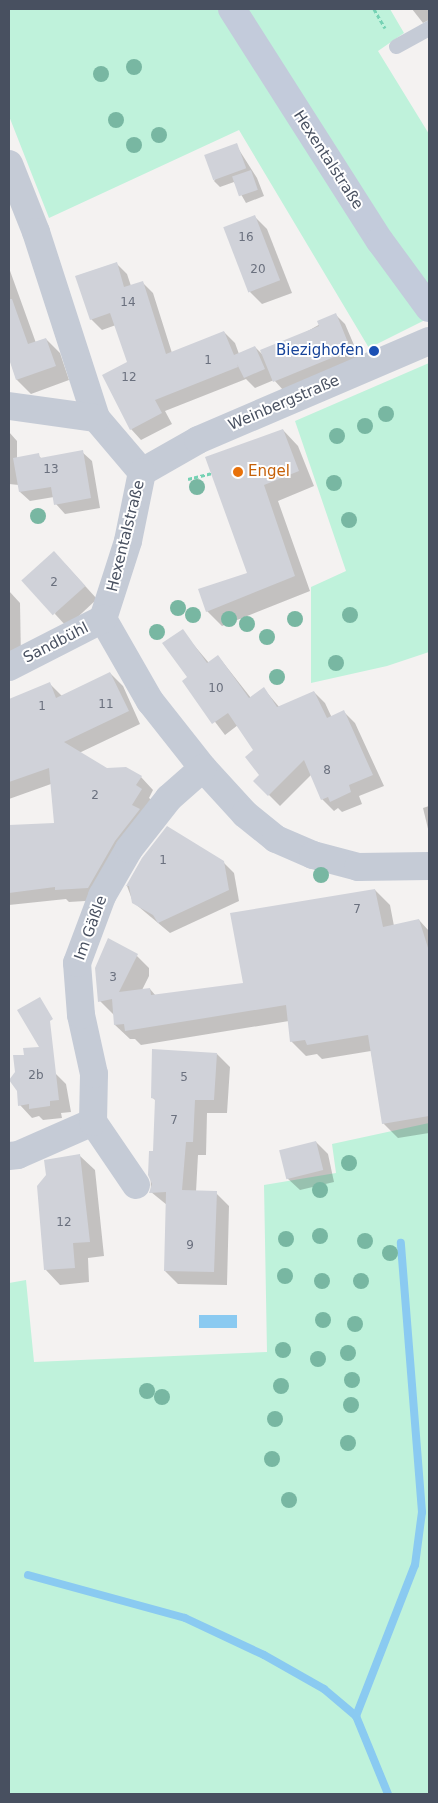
<!DOCTYPE html>
<meta charset="utf-8">
<style>
body{margin:0}
#map{position:relative;width:438px;height:1803px;overflow:hidden;background:#f4f2f1;font-family:"DejaVu Sans",sans-serif}
div>[style]{position:absolute}
.green>*{inset:0;background:#bff2db}
.water>*{inset:0;background:#8acaf1;transform-origin:0 0}
.shadow>*{inset:0;background:#0003}
.stream>*{height:8px;margin:-4px;padding:0 4px;transform-origin:4px;border-radius:4px;background:#8acaf1}
.building>*{inset:0;background:#d0d2d9;transform-origin:0 0}
.path>*{height:3px;margin-top:-1.5px;transform-origin:0;background:repeating-linear-gradient(90deg,#75d2b4 0 4px,transparent 0 6.5px)}
.service>*{height:15px;margin:-7.5px;padding:0 7.5px;transform-origin:7.5px;border-radius:7.5px;background:#c5cbd6}
.minor>*{height:28px;margin:-14px;padding:0 14px;transform-origin:14px;border-radius:14px;background:#c5cbd6}
.secondary>*{height:28px;margin:-14px;padding:0 14px;transform-origin:14px;border-radius:14px;background:#c3cbdb}
.trees>*{width:16px;height:16px;margin:-8px;border-radius:50%;background:#78b7a2}
.dots>*{width:14px;height:14px;translate:-50% -50%;box-sizing:border-box;border:2px solid #fff;border-radius:50%}
span{translate:-50% -50%;white-space:nowrap;text-align:center;line-height:1.15;-webkit-text-stroke:4px #fff;paint-order:stroke}
.number-label{font-size:12px;color:#6a707e}
.number-label span{-webkit-text-stroke-width:0}
.street-label{font-size:15px;color:#485060}
.transit-label{font-size:15px;color:#164399}
.right{translate:-100% -50%;text-align:right}
.food-label{font-size:15px;color:#c56008}
.left{translate:0 -50%;text-align:left}
.frame{position:absolute;inset:0;border:10px solid #485060;pointer-events:none}
</style>
<div id="map">
<div class="green">
<i style="clip-path:polygon(9px 9px,390px 9px,404px 33px,378px 51px,429px 134px,429px 318px,369px 348px,239px 130px,49px 218px,9px 116px)"></i>
<i style="clip-path:polygon(429px 363px,429px 652px,387px 666px,311px 683px,311px 587px,346px 571px,295px 421px)"></i>
<i style="clip-path:polygon(429px 1123px,429px 1794px,9px 1794px,9px 1283px,26px 1280px,34px 1362px,267px 1352px,264px 1185px,336px 1173px,332px 1144px)"></i>
</div>
<div class="water">
<i style="left:237px;top:1315px;width:13px;height:38px;rotate:90deg"></i>
</div>
<div class="shadow">
<i style="clip-path:polygon(412px 9px,429px 9px,429px 20px,423px 23px)"></i>
<i style="clip-path:polygon(236px 145px,257px 178px,264px 196px,246px 203px,234px 182px,220px 187px,214px 181px)"></i>
<i style="clip-path:polygon(255px 217px,267px 229px,292px 293px,262px 304px,250px 292px)"></i>
<i style="clip-path:polygon(116px 263px,127px 274px,131px 286px,142px 282px,153px 293px,172px 353px,224px 332px,235px 343px,239px 354px,255px 347px,264px 356px,336px 315px,345px 324px,360px 359px,284px 391px,274px 380px,255px 388px,246px 379px,165px 411px,172px 424px,141px 440px,131px 429px,129px 363px,116px 325px,102px 330px,91px 319px)"></i>
<i style="clip-path:polygon(9px 268px,36px 343px,46px 339px,60px 353px,69px 380px,31px 394px,17px 380px,9px 357px)"></i>
<i style="clip-path:polygon(283px 430px,298px 446px,314px 486px,278px 501px,310px 591px,222px 626px,207px 611px,248px 573px,207px 458px)"></i>
<i style="clip-path:polygon(9px 432px,17px 441px,17px 458px,38px 455px,42px 459px,82px 452px,92px 461px,100px 508px,65px 514px,56px 504px,54px 497px,30px 501px,20px 492px,19px 485px,9px 484px)"></i>
<i style="clip-path:polygon(66px 565px,97px 599px,67px 627px,55px 614px)"></i>
<i style="clip-path:polygon(9px 591px,20px 603px,21px 661px,9px 663px)"></i>
<i style="clip-path:polygon(182px 631px,209px 663px,218px 656px,251px 698px,264px 689px,280px 708px,314px 692px,325px 703px,332px 718px,344px 712px,355px 723px,384px 786px,359px 796px,362px 804px,342px 812px,338px 808px,334px 811px,322px 799px,311px 775px,280px 806px,255px 781px,260px 775px,255px 750px,238px 725px,225px 735px,184px 681px,189px 678px)"></i>
<i style="clip-path:polygon(110px 673px,123px 686px,140px 724px,79px 753px,107px 769px,141px 777px,153px 790px,149px 798px,154px 802px,101px 900px,69px 902px,66px 899px,9px 905px,9px 810px,10px 826px,55px 824px,51px 784px,9px 799px,9px 701px,50px 684px,62px 696px)"></i>
<i style="clip-path:polygon(429px 806px,429px 833px,423px 808px)"></i>
<i style="clip-path:polygon(143px 858px,223px 862px,234px 873px,239px 901px,170px 933px,133px 902px,127px 886px)"></i>
<i style="clip-path:polygon(375px 890px,390px 905px,394px 926px,419px 920px,429px 931px,429px 1133px,398px 1138px,383px 1123px,371px 1051px,322px 1059px,317px 1054px,306px 1056px,291px 1041px,289px 1021px,141px 1045px,135px 1039px,130px 1039px,115px 1025px,115px 1016px,100px 1001px,134px 953px,149px 968px,149px 976px,142px 990px,150px 989px,156px 996px,244px 984px)"></i>
<i style="clip-path:polygon(217px 1054px,230px 1067px,227px 1113px,207px 1113px,206px 1155px,198px 1155px,196px 1192px,216px 1193px,229px 1206px,227px 1285px,178px 1284px,165px 1271px,167px 1205px,151px 1192px,150px 1152px,154px 1153px,156px 1101px,152px 1097px)"></i>
<i style="clip-path:polygon(54px 1072px,66px 1084px,71px 1112px,61px 1113px,62px 1118px,43px 1120px,39px 1116px,32px 1118px,20px 1105px,18px 1090px)"></i>
<i style="clip-path:polygon(316px 1142px,328px 1154px,334px 1182px,300px 1190px,287px 1178px)"></i>
<i style="clip-path:polygon(80px 1156px,95px 1170px,104px 1256px,88px 1258px,89px 1282px,60px 1285px,46px 1270px)"></i>
</div>
<div class="stream">
<i style="left:28px;top:1575px;width:163px;rotate:15.3deg"></i>
<i style="left:185px;top:1618px;width:87px;rotate:25.1deg"></i>
<i style="left:264px;top:1655px;width:69px;rotate:29.5deg"></i>
<i style="left:324px;top:1689px;width:42px;rotate:40.2deg"></i>
<i style="left:356px;top:1716px;width:84px;rotate:67.7deg"></i>
<i style="left:356px;top:1716px;width:162px;rotate:-68.7deg"></i>
<i style="left:415px;top:1565px;width:53px;rotate:-82.5deg"></i>
<i style="left:422px;top:1512px;width:270px;rotate:-94.5deg"></i>
</div>
<div class="building">
<i style="left:237px;top:143px;width:27px;height:35px;rotate:70deg"></i>
<i style="left:251px;top:170px;width:21px;height:20px;rotate:71deg"></i>
<i style="left:255px;top:215px;width:70px;height:34px;rotate:69deg"></i>
<i style="clip-path:polygon(117px 262px,124px 287px,143px 281px,166px 354px,224px 331px,234px 355px,255px 346px,265px 369px,244px 378px,237px 364px,238px 367px,155px 400px,162px 413px,130px 430px,102px 375px,127px 362px,110px 313px,90px 320px,75px 276px)"></i>
<i style="clip-path:polygon(9px 299px,12px 299px,28px 344px,46px 338px,56px 366px,16px 380px,9px 359px)"></i>
<i style="clip-path:polygon(336px 313px,351px 350px,273px 382px,260px 350px,319px 326px,317px 321px)"></i>
<i style="clip-path:polygon(283px 429px,299px 471px,264px 485px,295px 576px,206px 612px,198px 589px,247px 573px,205px 457px)"></i>
<i style="clip-path:polygon(83px 450px,91px 498px,54px 505px,51px 487px,19px 492px,13px 458px,39px 453px,40px 458px)"></i>
<i style="left:54px;top:551px;width:47px;height:44px;rotate:48deg"></i>
<i style="clip-path:polygon(183px 629px,207px 663px,218px 655px,249px 698px,264px 687px,277px 707px,314px 691px,327px 718px,344px 710px,373px 775px,349px 785px,351px 792px,330px 802px,328px 797px,321px 800px,304px 760px,268px 796px,253px 781px,259px 775px,245px 757px,253px 750px,228px 713px,212px 724px,182px 681px,187px 677px,162px 643px)"></i>
<i style="clip-path:polygon(110px 672px,129px 711px,64px 742px,107px 768px,126px 767px,142px 776px,136px 785px,142px 789px,132px 805px,140px 809px,115px 841px,88px 888px,55px 890px,55px 887px,9px 893px,9px 825px,54px 823px,49px 768px,9px 782px,9px 699px,50px 682px,56px 698px)"></i>
<i style="clip-path:polygon(167px 826px,224px 861px,229px 890px,158px 923px,153px 915px,132px 903px,129px 886px,126px 886px,142px 858px)"></i>
<i style="clip-path:polygon(375px 889px,383px 927px,419px 919px,429px 951px,429px 1116px,382px 1124px,368px 1035px,307px 1045px,305px 1040px,290px 1042px,286px 1005px,125px 1031px,124px 1024px,114px 1025px,112px 999px,98px 1002px,95px 968px,108px 938px,138px 954px,119px 992px,150px 988px,151px 995px,243px 983px,230px 913px)"></i>
<i style="clip-path:polygon(40px 997px,53px 1019px,50px 1021px,59px 1100px,50px 1101px,50px 1106px,29px 1109px,29px 1104px,18px 1106px,17px 1091px,9px 1080px,15px 1072px,13px 1055px,24px 1055px,23px 1048px,39px 1047px,17px 1010px)"></i>
<i style="clip-path:polygon(152px 1049px,217px 1053px,214px 1100px,195px 1100px,193px 1142px,186px 1142px,182px 1190px,217px 1191px,214px 1272px,164px 1271px,166px 1192px,149px 1193px,152px 1184px,148px 1175px,149px 1151px,153px 1151px,155px 1099px,151px 1098px)"></i>
<i style="left:316px;top:1141px;width:30px;height:38px;rotate:76deg"></i>
<i style="clip-path:polygon(80px 1154px,90px 1242px,73px 1243px,75px 1268px,44px 1270px,37px 1186px,46px 1175px,44px 1160px)"></i>
</div>
<div class="path">
<i style="left:374px;top:9px;width:22px;rotate:60deg"></i>
<i style="left:188px;top:479px;width:25px;rotate:-14deg"></i>
</div>
<div class="service">
<i style="left:396px;top:46px;width:38px;rotate:-29deg"></i>
</div>
<div class="minor">
<i style="left:9px;top:164px;width:73px;rotate:68.3deg"></i>
<i style="left:36px;top:232px;width:195px;rotate:72.1deg"></i>
<i style="left:96px;top:418px;width:71px;rotate:49.6deg"></i>
<i style="left:9px;top:406px;width:88px;rotate:7.9deg"></i>
<i style="left:142px;top:472px;width:64px;rotate:-29.7deg"></i>
<i style="left:198px;top:440px;width:251px;rotate:-23.2deg"></i>
<i style="left:103px;top:619px;width:95px;rotate:60.2deg"></i>
<i style="left:150px;top:701px;width:85px;rotate:51.7deg"></i>
<i style="left:203px;top:768px;width:62px;rotate:47.6deg"></i>
<i style="left:245px;top:814px;width:40px;rotate:39deg"></i>
<i style="left:276px;top:839px;width:40px;rotate:23.4deg"></i>
<i style="left:313px;top:855px;width:47px;rotate:14.9deg"></i>
<i style="left:358px;top:867px;width:71px;rotate:-0.8deg"></i>
<i style="left:103px;top:619px;width:82px;rotate:-72.2deg"></i>
<i style="left:128px;top:541px;width:70px;rotate:-78.5deg"></i>
<i style="left:9px;top:667px;width:106px;rotate:-27.1deg"></i>
<i style="left:9px;top:1156px;width:9px;rotate:-6deg"></i>
<i style="left:18px;top:1155px;width:82px;rotate:-23.7deg"></i>
<i style="left:136px;top:1185px;width:76px;rotate:-124.3deg"></i>
<i style="left:93px;top:1122px;width:48px;rotate:-88.8deg"></i>
<i style="left:94px;top:1074px;width:60px;rotate:-102.4deg"></i>
<i style="left:81px;top:1015px;width:52px;rotate:-94.4deg"></i>
<i style="left:77px;top:963px;width:72px;rotate:-69.5deg"></i>
<i style="left:102px;top:896px;width:54px;rotate:-60.1deg"></i>
<i style="left:129px;top:849px;width:65px;rotate:-51.9deg"></i>
<i style="left:169px;top:798px;width:45px;rotate:-41.4deg"></i>
</div>
<div class="secondary">
<i style="left:232px;top:9px;width:275px;rotate:57.5deg"></i>
<i style="left:380px;top:241px;width:83px;rotate:53.8deg"></i>
</div>
<div class="trees">
<i style="left:134px;top:67px"></i>
<i style="left:101px;top:74px"></i>
<i style="left:116px;top:120px"></i>
<i style="left:159px;top:135px"></i>
<i style="left:134px;top:145px"></i>
<i style="left:386px;top:414px"></i>
<i style="left:365px;top:426px"></i>
<i style="left:337px;top:436px"></i>
<i style="left:334px;top:483px"></i>
<i style="left:197px;top:487px"></i>
<i style="left:38px;top:516px"></i>
<i style="left:349px;top:520px"></i>
<i style="left:178px;top:608px"></i>
<i style="left:193px;top:615px"></i>
<i style="left:350px;top:615px"></i>
<i style="left:229px;top:619px"></i>
<i style="left:295px;top:619px"></i>
<i style="left:247px;top:624px"></i>
<i style="left:157px;top:632px"></i>
<i style="left:267px;top:637px"></i>
<i style="left:336px;top:663px"></i>
<i style="left:277px;top:677px"></i>
<i style="left:321px;top:875px"></i>
<i style="left:349px;top:1163px"></i>
<i style="left:320px;top:1190px"></i>
<i style="left:320px;top:1236px"></i>
<i style="left:286px;top:1239px"></i>
<i style="left:365px;top:1241px"></i>
<i style="left:390px;top:1253px"></i>
<i style="left:285px;top:1276px"></i>
<i style="left:322px;top:1281px"></i>
<i style="left:361px;top:1281px"></i>
<i style="left:323px;top:1320px"></i>
<i style="left:355px;top:1324px"></i>
<i style="left:283px;top:1350px"></i>
<i style="left:348px;top:1353px"></i>
<i style="left:318px;top:1359px"></i>
<i style="left:352px;top:1380px"></i>
<i style="left:281px;top:1386px"></i>
<i style="left:147px;top:1391px"></i>
<i style="left:162px;top:1397px"></i>
<i style="left:351px;top:1405px"></i>
<i style="left:275px;top:1419px"></i>
<i style="left:348px;top:1443px"></i>
<i style="left:272px;top:1459px"></i>
<i style="left:289px;top:1500px"></i>
</div>
<div class="dots">
<i style="left:374px;top:351px;background:#1a4fb4"></i>
<i style="left:238px;top:472px;background:#e8710a"></i>
</div>
<div class="number-label">
<span style="left:246px;top:238px">16</span>
<span style="left:258px;top:270px">20</span>
<span style="left:128px;top:303px">14</span>
<span style="left:208px;top:361px">1</span>
<span style="left:129px;top:378px">12</span>
<span style="left:51px;top:470px">13</span>
<span style="left:54px;top:583px">2</span>
<span style="left:216px;top:689px">10</span>
<span style="left:106px;top:705px">11</span>
<span style="left:42px;top:707px">1</span>
<span style="left:327px;top:771px">8</span>
<span style="left:95px;top:796px">2</span>
<span style="left:163px;top:861px">1</span>
<span style="left:357px;top:910px">7</span>
<span style="left:113px;top:978px">3</span>
<span style="left:36px;top:1076px">2b</span>
<span style="left:184px;top:1078px">5</span>
<span style="left:174px;top:1121px">7</span>
<span style="left:64px;top:1223px">12</span>
<span style="left:190px;top:1246px">9</span>
</div>
<div class="street-label">
<span style="left:328px;top:160px;rotate:57deg">Hexentalstraße</span>
<span style="left:284px;top:403px;rotate:-23deg">Weinbergstraße</span>
<span style="left:126px;top:536px;rotate:-76deg">Hexentalstraße</span>
<span style="left:56px;top:643px;rotate:-27deg">Sandbühl</span>
<span style="left:91px;top:928px;rotate:-70deg">Im Gäßle</span>
</div>
<div class="transit-label">
<span class="right" style="left:364px;top:351px">Biezighofen</span>
</div>
<div class="food-label">
<span class="left" style="left:248px;top:472px">Engel</span>
</div>
<div class="frame"></div>
</div>
